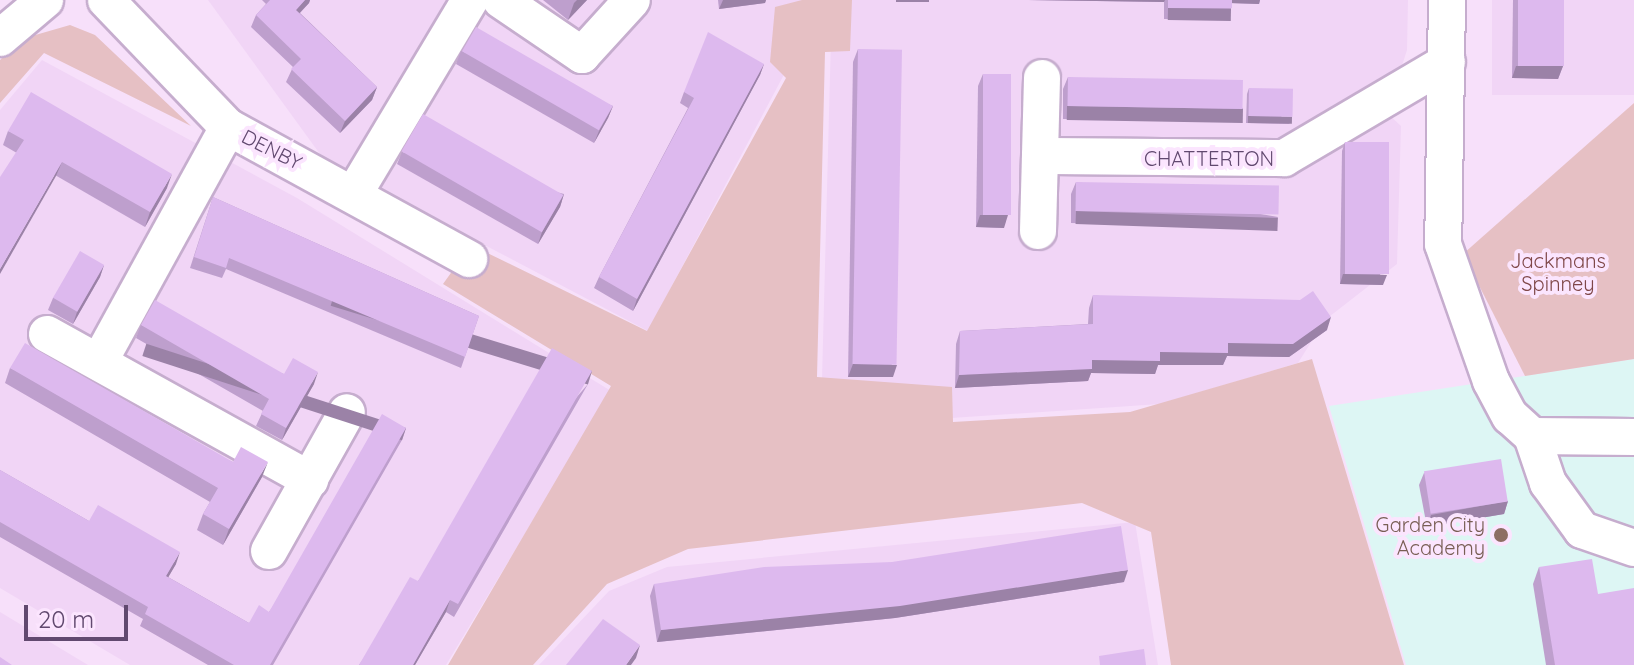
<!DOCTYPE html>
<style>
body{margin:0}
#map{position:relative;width:1634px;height:665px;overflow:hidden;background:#f7e0fa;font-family:Quicksand,sans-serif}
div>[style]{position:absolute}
.residential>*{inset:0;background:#f1d5f6;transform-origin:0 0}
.education>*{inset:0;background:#ddf6f4}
.green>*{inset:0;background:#e6c0c4}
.roads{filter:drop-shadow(2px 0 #c6adce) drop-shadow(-2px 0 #c6adce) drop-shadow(0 2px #c6adce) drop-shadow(0 -2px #c6adce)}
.minor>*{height:36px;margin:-18px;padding:0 18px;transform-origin:18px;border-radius:18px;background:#fff}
.wall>*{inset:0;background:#be9fcd}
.shaded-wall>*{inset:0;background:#9b82a7;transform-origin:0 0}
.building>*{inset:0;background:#ddb9ee;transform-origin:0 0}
.dots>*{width:22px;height:22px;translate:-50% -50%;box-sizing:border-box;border:4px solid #fbe5fe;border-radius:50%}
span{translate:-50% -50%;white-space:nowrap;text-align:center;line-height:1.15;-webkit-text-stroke:8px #fbe5fe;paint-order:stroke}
.street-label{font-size:20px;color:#61496f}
.park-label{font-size:20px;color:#7f4748}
.education-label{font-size:20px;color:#785e54}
.right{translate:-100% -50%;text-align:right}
.scale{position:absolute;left:24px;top:605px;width:104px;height:36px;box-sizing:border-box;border:4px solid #61496f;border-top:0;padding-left:10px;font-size:24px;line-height:28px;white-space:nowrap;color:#61496f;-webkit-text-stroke:6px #fbe5fe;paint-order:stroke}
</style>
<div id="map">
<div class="residential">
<i style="clip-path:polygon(208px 0,806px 0,805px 35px,648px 331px,325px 161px)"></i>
<i style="clip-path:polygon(832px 0,1408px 0,1407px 50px,1387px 113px,1401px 126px,1397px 264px,1325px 320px,1298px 363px,1160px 404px,922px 420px,822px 379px)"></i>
<i style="left:1492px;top:0;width:142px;height:95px"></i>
<i style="clip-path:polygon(42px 60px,297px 198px,611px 391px,446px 665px,130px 665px,0 588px,0 110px)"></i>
<i style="clip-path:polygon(1135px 522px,1158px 665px,539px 665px,609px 591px,667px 567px)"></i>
<i style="clip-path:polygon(0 612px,88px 665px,0 665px)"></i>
</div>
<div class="education">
<i style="clip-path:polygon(1634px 359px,1634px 665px,1406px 665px,1329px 406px)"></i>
</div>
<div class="green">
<i style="clip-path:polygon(802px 0,852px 0,850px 51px,825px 52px,817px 377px,952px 387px,953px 422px,1130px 412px,1312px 359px,1404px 665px,1171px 665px,1151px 532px,1082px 503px,688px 549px,607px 584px,533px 665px,448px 665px,611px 386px,443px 284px,471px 245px,647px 331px,786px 78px,770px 62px,775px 7px)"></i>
<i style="clip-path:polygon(70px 25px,95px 35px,191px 126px,44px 53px,0 103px,0 60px,25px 38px)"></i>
<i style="clip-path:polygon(1634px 103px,1634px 359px,1525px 376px,1463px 254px)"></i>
</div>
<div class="roads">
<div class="minor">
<i style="left:106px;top:0;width:176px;rotate:46.2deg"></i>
<i style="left:228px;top:127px;width:275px;rotate:28.7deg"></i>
<i style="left:501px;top:0;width:98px;rotate:34.2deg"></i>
<i style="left:582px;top:55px;width:74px;rotate:-47.7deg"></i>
<i style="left:1447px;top:0;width:244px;rotate:90.9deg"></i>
<i style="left:1443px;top:244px;width:145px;rotate:70.7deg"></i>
<i style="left:1491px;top:381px;width:40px;rotate:62deg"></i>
<i style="left:1510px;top:416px;width:30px;rotate:42deg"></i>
<i style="left:1532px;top:436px;width:102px;rotate:0.6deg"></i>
<i style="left:0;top:38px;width:59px;rotate:-40.2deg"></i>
<i style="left:1040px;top:156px;width:244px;rotate:0.5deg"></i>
<i style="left:1284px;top:158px;width:189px;rotate:-30.5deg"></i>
<i style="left:355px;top:192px;width:224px;rotate:-59.1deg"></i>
<i style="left:1038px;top:231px;width:153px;rotate:-88.5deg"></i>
<i style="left:47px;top:334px;width:301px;rotate:29deg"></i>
<i style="left:99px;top:362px;width:268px;rotate:-61.2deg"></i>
<i style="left:1532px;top:436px;width:50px;rotate:71.2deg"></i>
<i style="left:1548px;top:483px;width:58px;rotate:54.1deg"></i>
<i style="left:1582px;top:530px;width:55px;rotate:19.1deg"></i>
<i style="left:269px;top:551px;width:159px;rotate:-60.7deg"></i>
</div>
</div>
<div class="wall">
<i style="clip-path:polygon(262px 0,310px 0,309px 3px,300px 13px,377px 87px,372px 100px,340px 133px,286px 82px,293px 67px,251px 27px,256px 15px,266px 4px)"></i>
<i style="clip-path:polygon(543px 0,587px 0,568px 20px)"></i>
<i style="clip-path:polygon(718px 0,766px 0,765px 3px,719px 9px)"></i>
<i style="clip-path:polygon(1028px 0,1260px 0,1259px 4px,1232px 3px,1231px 9px,1227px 20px,1164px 19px,1164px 2px)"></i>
<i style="clip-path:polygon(1513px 0,1564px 0,1563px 66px,1558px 79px,1512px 78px)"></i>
<i style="clip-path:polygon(858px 49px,893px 377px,848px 377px,853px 62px)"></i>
<i style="clip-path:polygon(461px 51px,613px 106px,608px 118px,594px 143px,456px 64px)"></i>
<i style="clip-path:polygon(764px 64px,760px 75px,633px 311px,594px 288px,599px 277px,688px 108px,680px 103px,684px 92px)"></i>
<i style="clip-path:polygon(983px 74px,1004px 228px,976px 227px,978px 86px)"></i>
<i style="clip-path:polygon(1068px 77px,1243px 108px,1238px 120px,1063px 119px,1063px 89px)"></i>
<i style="clip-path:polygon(1249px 88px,1290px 124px,1246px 123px,1247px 94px)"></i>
<i style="clip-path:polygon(8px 131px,167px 188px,145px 227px,3px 145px)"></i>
<i style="clip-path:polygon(1345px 142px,1383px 285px,1340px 284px,1342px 151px)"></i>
<i style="clip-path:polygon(402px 152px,564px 194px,560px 207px,538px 244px,397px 164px)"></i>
<i style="clip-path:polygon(1076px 182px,1278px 217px,1274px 229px,1071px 223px,1071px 194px)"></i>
<i style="clip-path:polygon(213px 197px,479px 316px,461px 368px,226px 269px,222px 278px,190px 268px)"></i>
<i style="clip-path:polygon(104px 265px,100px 277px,73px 324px,48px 310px,53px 298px)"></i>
<i style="clip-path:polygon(1093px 295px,1327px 330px,1289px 357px,1227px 356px,1223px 365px,1158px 365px,1155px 374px,1091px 373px,1088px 381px,955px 388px,956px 344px,960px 331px,1088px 324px,1089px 308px)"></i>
<i style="clip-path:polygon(141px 325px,284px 374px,314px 384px,282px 440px,256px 426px,263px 411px,136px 338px)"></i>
<i style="clip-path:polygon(10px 368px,233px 462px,262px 477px,223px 545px,197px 530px,203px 514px,210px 502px,5px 383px)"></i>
<i style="clip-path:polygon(588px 384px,454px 617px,446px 612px,415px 665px,359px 665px,418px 581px)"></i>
<i style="clip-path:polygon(406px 428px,402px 440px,273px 665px,208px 665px,140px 626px,143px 619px,0 537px,0 470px,89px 521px,176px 564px,168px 577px,249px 623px,269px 612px)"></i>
<i style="clip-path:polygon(1424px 473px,1508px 501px,1504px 514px,1427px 527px,1419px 485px)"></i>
<i style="clip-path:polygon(1539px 567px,1598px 594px,1634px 665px,1546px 665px,1533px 584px)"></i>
<i style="clip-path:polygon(1124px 582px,895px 618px,657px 642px,650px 596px,654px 584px)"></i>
</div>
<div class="shaded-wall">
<i style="clip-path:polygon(305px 0,310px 0,309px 3px,291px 22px,296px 10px)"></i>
<i style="clip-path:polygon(577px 0,587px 0,568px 20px,574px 3px)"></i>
<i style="clip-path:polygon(723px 0,766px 0,765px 3px,719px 9px)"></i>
<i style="left:896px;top:0;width:33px;height:2px"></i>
<i style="clip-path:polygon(1028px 0,1165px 0,1164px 2px)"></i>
<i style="clip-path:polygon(1229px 0,1260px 0,1259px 4px,1228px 3px)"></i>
<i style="left:1168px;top:8px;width:63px;height:12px;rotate:1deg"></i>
<i style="clip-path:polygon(764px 64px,760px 75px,633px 311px,637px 299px)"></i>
<i style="clip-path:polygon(1516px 66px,1563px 66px,1558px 79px,1512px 78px)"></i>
<i style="clip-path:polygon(377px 87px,372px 100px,340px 133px,345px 121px)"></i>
<i style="clip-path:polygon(613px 106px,608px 118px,594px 143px,599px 131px)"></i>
<i style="left:1067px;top:106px;width:176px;height:14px;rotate:1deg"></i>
<i style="left:1248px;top:116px;width:44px;height:7px;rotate:1deg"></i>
<i style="clip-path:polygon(62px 162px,56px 176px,0 274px,0 269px)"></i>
<i style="clip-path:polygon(172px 174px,167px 188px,145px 227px,150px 212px)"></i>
<i style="clip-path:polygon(564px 194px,560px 207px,538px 244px,542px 232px)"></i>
<i style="left:1076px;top:211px;width:202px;height:13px;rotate:2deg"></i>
<i style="clip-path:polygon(980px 215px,1008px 215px,1004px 228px,976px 227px)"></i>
<i style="clip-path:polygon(104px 265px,100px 277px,73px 324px,77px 312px)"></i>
<i style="clip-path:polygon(1343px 274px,1387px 275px,1383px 285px,1340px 284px)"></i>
<i style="clip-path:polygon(1331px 317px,1327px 330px,1289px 357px,1227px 356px,1223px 365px,1158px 365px,1155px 374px,1091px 373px,1088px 381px,955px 388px,959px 375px,1228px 343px)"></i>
<i style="clip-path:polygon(853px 364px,897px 365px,893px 377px,848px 377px)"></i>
<i style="left:592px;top:371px;width:14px;height:269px;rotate:107deg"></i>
<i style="clip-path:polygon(318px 372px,314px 384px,282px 440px,286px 428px)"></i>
<i style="left:406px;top:428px;width:13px;height:273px;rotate:108deg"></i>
<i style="clip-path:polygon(268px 462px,262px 477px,223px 545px,229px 529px)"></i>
<i style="clip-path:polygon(1508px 501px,1504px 514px,1427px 527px,1431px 515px)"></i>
<i style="clip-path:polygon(180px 552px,176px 564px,162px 588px,166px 576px)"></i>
<i style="clip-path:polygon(1128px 570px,1124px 582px,895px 618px,657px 642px,661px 630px)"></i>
<i style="clip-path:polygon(450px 600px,446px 612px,415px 665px,413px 665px)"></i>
<i style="clip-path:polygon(640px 645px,636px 658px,631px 665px,626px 665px)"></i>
</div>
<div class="building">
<i style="clip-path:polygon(270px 0,305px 0,296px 10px,377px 87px,345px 121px,291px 69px,301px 59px,256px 15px)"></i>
<i style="left:1168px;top:0;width:64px;height:8px"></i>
<i style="left:1518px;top:0;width:46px;height:66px"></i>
<i style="left:476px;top:27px;width:158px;height:28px;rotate:30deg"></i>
<i style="clip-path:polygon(708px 32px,764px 64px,637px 299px,599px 277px,694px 98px,684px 92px)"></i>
<i style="left:858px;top:49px;width:44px;height:315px;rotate:1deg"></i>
<i style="left:983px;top:74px;width:28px;height:141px"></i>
<i style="left:1068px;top:77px;width:175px;height:29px;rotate:1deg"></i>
<i style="left:1249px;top:88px;width:44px;height:28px;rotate:1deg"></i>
<i style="clip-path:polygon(31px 92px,172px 174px,150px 212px,62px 162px,0 269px,0 177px,24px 140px,8px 131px)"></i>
<i style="left:423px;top:114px;width:162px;height:43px;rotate:30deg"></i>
<i style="left:1345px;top:142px;width:44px;height:132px"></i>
<i style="left:1076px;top:182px;width:203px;height:29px;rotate:1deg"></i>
<i style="clip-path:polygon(213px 197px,479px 316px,465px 357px,229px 258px,226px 268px,194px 257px)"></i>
<i style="left:80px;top:251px;width:28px;height:54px;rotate:30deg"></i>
<i style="clip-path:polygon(1313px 291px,1331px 317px,1293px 344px,1228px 343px,1228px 353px,1160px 352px,1160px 361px,1092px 360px,1092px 369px,959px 375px,960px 331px,1093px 324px,1093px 295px,1300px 300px)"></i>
<i style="clip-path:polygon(155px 300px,284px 374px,293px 358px,318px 372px,286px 428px,261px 414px,269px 399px,141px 325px)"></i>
<i style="clip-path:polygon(25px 343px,233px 462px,241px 447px,268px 462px,229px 529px,203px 514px,218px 488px,10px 368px)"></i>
<i style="clip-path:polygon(552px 348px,592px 371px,458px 604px,450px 600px,413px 665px,359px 665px,410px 577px,418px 581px)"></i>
<i style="clip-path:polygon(382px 414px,406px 428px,270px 665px,234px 665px,145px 614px,148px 607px,0 522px,0 470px,89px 521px,98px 505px,180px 552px,166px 576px,249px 623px,259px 605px,269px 612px)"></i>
<i style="left:1501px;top:459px;width:43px;height:78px;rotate:81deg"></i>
<i style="clip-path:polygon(1121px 526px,1128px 570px,900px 606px,661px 630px,654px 584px,764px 567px,892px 562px)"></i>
<i style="clip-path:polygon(1592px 559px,1598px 594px,1634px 588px,1634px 665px,1555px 665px,1539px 567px)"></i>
<i style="clip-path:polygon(603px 619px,640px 645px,626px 665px,566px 665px)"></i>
<i style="clip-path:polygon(1144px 649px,1146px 665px,1100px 665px,1099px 656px)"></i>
<i style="clip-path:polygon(0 657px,12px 665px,0 665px)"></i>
</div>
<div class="dots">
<i style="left:1501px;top:535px;background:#8d6e63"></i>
</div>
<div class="street-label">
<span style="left:272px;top:149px;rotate:27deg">DENBY</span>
<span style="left:1209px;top:158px">CHATTERTON</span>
</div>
<div class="park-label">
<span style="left:1558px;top:272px">Jackmans<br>Spinney</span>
</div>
<div class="education-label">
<span class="right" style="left:1485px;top:536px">Garden City<br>Academy</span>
</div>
<div class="scale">20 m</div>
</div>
